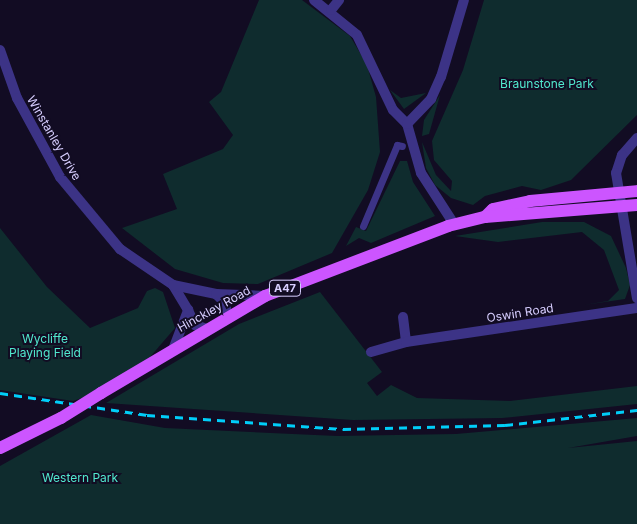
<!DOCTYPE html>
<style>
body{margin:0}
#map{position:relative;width:637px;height:524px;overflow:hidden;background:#120c23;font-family:Inter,sans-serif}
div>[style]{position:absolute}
.green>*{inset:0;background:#0f2c2e}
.pedestrian>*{height:7px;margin:-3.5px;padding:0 3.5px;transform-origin:3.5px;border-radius:3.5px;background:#3c3386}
.minor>*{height:10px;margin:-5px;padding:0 5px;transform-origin:5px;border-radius:5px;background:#3c3386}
.primary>*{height:12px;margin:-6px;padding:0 6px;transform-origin:6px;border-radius:6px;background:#c5f}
.rail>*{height:3px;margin-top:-1.5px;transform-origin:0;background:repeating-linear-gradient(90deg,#00cef9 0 8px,transparent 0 14px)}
.primary-bridge>*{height:12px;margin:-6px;padding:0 6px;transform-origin:6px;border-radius:6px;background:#c5f}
span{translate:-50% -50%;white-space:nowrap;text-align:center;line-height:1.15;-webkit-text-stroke:4px #120c23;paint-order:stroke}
.shield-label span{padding:1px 4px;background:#120c23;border:1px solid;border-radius:4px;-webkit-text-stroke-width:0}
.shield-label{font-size:11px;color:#d7ceff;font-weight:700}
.park-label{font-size:12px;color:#51e8ce}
.street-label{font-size:12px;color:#d7ceff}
</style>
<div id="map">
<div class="green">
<i style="clip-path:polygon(259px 0,302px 0,350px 36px,367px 65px,376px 97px,380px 152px,368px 190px,332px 253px,258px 284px,223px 283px,175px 269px,122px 228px,177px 209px,163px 174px,223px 149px,233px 135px,209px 102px,221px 92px)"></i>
<i style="clip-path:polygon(484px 0,637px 0,637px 115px,571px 180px,541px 190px,522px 186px,485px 196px,473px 205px,451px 198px,435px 185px,426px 168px,422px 142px,436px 175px,451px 191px,452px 181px,434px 160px,432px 141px,463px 70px)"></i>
<i style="clip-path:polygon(390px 90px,401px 98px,426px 93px,404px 109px)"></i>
<i style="clip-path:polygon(440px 95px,429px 134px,422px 136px,424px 120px)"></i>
<i style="clip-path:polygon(400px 161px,407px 161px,413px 182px,435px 216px,371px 243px,359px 238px,346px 246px,356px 227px,366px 231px)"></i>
<i style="clip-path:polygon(542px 222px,584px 222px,611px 236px,626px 268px,630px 285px,625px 299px,584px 305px,608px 301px,619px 290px,604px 250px,582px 232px,498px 242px,455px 236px)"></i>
<i style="clip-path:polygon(0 228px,47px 287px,90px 328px,138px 308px,147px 291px,155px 288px,163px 292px,175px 328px,150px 357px,93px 394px,73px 401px,0 390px)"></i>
<i style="clip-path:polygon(320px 292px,382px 372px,367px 383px,377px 396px,391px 385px,417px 398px,510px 401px,637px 386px,637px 404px,502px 418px,353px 420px,106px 403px,239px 324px)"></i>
<i style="clip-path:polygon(91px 415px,165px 428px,337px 436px,456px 434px,637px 418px,637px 436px,568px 448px,637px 441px,637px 524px,0 524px,0 466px)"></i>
</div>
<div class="pedestrian">
<i style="left:363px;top:226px;width:88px;rotate:-67.2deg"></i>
<i style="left:397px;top:145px;width:5px;rotate:11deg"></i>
</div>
<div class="minor">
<i style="left:314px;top:0;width:55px;rotate:39.1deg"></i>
<i style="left:357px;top:35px;width:83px;rotate:64.4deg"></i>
<i style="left:393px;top:110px;width:20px;rotate:45deg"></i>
<i style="left:331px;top:10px;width:13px;rotate:-51deg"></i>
<i style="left:0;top:50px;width:51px;rotate:70.5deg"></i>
<i style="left:17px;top:98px;width:90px;rotate:61.4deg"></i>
<i style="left:60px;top:177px;width:94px;rotate:50.2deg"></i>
<i style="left:120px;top:249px;width:64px;rotate:34.2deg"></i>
<i style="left:637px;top:138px;width:23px;rotate:131deg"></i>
<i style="left:622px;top:155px;width:19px;rotate:108deg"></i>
<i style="left:616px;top:173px;width:127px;rotate:80.5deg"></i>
<i style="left:454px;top:224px;width:61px;rotate:-122.9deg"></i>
<i style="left:421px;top:173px;width:51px;rotate:-105.9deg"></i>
<i style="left:407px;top:124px;width:35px;rotate:-46deg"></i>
<i style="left:431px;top:99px;width:24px;rotate:-66deg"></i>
<i style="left:441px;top:77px;width:80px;rotate:-73.4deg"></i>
<i style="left:216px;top:294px;width:14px;rotate:45deg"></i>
<i style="left:226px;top:304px;width:14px;rotate:90deg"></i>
<i style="left:188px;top:310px;width:17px;rotate:65deg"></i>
<i style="left:195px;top:325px;width:13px;rotate:18deg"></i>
<i style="left:403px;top:317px;width:25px;rotate:83deg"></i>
<i style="left:174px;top:347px;width:40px;rotate:-69deg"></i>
<i style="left:188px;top:310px;width:29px;rotate:-121deg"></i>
<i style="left:173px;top:285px;width:44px;rotate:11.8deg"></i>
<i style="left:216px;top:294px;width:49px;rotate:2.3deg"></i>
<i style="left:371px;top:352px;width:36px;rotate:-16deg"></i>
<i style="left:406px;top:342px;width:233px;rotate:-8.4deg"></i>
</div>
<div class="primary">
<i style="left:485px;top:217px;width:11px;rotate:-45deg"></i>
<i style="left:493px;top:209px;width:38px;rotate:-12deg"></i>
<i style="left:530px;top:201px;width:107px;rotate:-5.3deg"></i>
<i style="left:101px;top:393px;width:191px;rotate:-30.6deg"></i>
<i style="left:265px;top:296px;width:196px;rotate:-20.9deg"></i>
<i style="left:448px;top:226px;width:38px;rotate:-14deg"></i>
<i style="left:485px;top:217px;width:152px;rotate:-4.5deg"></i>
<i style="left:0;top:448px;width:68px;rotate:-26.2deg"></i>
</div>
<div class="rail">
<i style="left:0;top:393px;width:149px;rotate:8.5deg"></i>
<i style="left:147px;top:415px;width:196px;rotate:4.1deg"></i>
<i style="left:343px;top:429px;width:162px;rotate:-1.4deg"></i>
<i style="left:505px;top:425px;width:133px;rotate:-6.5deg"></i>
</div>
<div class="primary-bridge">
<i style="left:61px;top:418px;width:47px;rotate:-32deg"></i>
</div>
<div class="shield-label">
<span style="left:285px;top:288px">A47</span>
</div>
<div class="park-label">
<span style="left:547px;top:84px">Braunstone Park</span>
<span style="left:45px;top:346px">Wycliffe<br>Playing Field</span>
<span style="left:80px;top:478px">Western Park</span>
</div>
<div class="street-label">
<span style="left:54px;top:138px;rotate:60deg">Winstanley Drive</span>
<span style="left:214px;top:309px;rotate:-29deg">Hinckley Road</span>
<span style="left:520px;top:313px;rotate:-9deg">Oswin Road</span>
</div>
</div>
